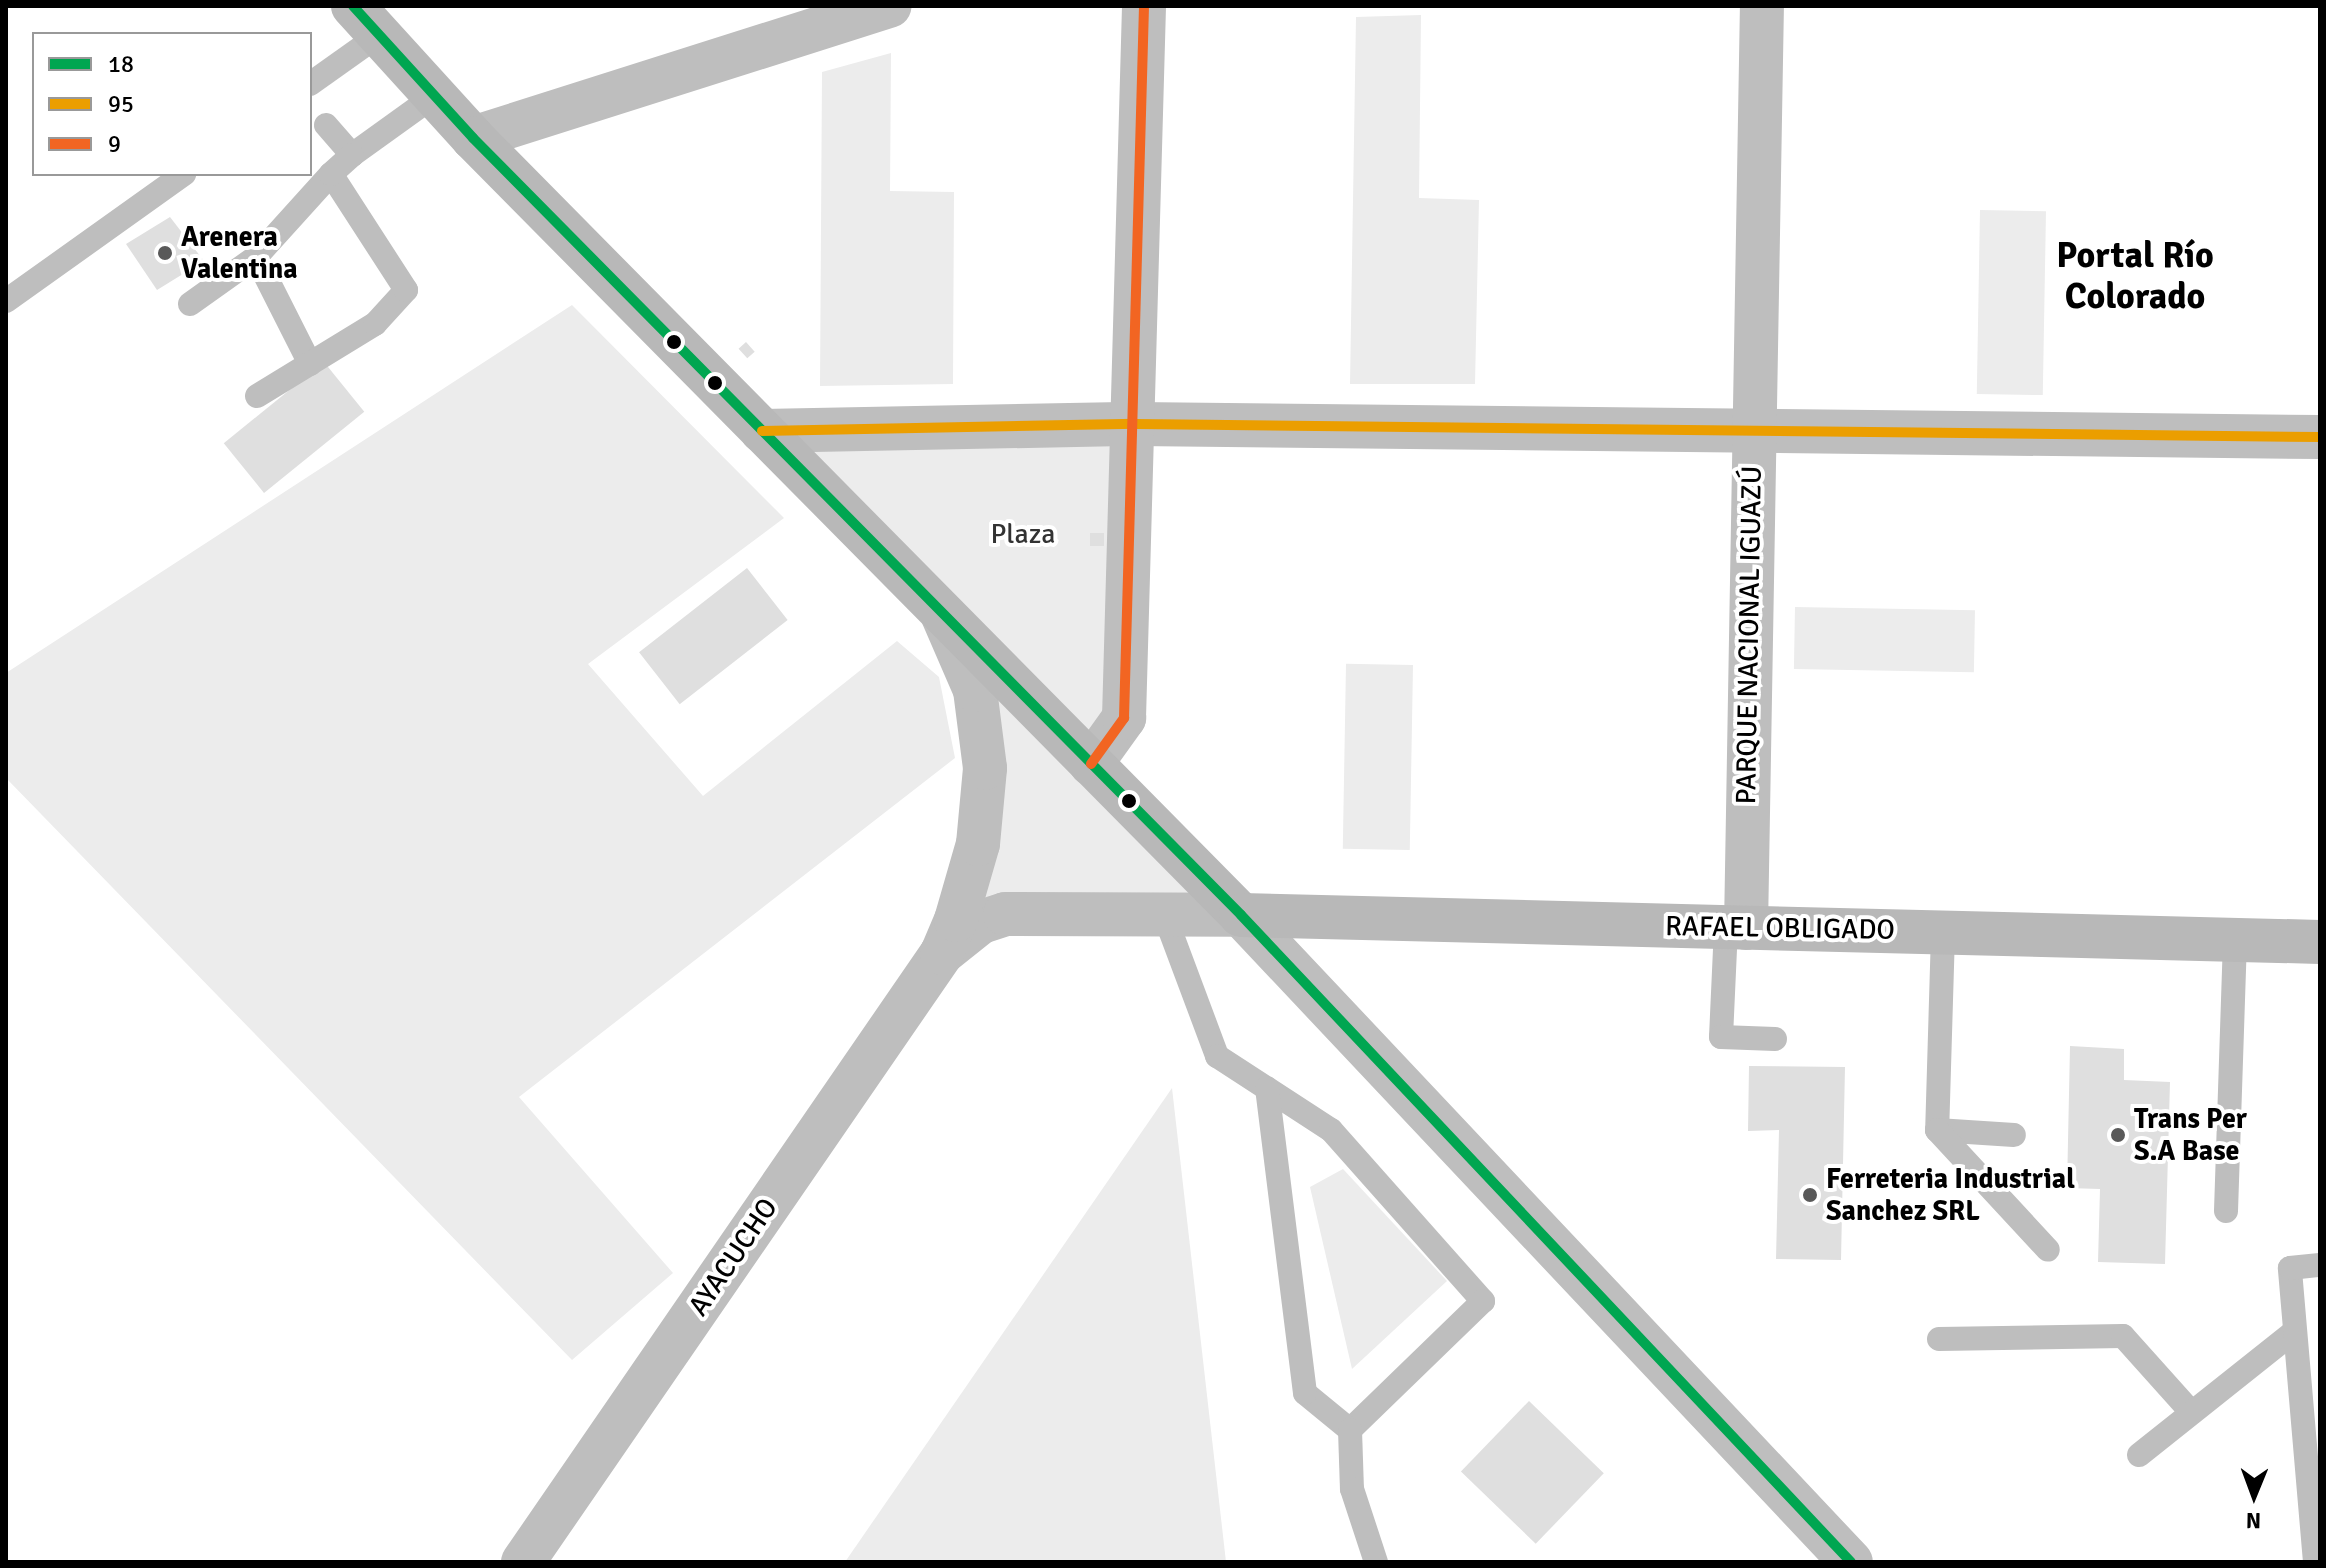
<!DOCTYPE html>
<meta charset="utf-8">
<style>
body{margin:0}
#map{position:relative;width:2326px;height:1568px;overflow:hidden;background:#fff;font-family:Signika,sans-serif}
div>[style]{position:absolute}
.green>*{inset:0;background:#ececec;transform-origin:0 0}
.building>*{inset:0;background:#dfdfdf;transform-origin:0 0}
.lane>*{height:24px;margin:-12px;padding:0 12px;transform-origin:12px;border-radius:12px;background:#bebebe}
.street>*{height:44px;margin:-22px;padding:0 22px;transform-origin:22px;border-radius:22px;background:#bebebe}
.secondary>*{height:44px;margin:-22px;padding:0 22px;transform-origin:22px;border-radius:22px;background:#b8b8b8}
.bus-1>*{height:10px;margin:-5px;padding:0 5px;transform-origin:5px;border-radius:5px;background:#00a651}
.bus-2>*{height:10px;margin:-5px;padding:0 5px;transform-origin:5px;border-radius:5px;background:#eb9e00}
.bus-3>*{height:10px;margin:-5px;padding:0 5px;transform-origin:5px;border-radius:5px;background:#f26522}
.dots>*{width:22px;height:22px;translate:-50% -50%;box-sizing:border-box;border:4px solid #fff;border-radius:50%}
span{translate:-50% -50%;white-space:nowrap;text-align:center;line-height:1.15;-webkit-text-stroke:8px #fff;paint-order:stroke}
.poi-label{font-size:28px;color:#000;font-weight:700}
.left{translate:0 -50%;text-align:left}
.park-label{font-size:28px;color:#333}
.street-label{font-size:28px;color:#000}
.district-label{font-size:36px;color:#000;font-weight:700}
.frame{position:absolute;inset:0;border:8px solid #000;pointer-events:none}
.legend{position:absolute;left:32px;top:32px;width:280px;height:144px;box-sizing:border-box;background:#fff;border:2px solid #999;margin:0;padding:10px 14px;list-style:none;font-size:24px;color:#000}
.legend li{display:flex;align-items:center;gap:16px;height:40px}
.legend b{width:40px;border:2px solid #999}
.north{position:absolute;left:2214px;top:1456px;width:80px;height:80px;-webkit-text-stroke:6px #fff;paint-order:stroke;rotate:181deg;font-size:22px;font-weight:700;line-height:32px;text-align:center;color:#000}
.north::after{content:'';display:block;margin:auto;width:28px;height:36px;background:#000;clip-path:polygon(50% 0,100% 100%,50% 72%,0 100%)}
</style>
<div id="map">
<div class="green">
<i style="clip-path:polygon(1421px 15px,1419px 198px,1479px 200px,1475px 384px,1350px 384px,1356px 17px)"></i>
<i style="clip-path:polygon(891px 53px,890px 191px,954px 192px,953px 384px,820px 386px,822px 72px)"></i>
<i style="left:1980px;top:210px;width:66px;height:184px;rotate:1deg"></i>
<i style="clip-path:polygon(572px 305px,784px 518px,588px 664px,703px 796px,897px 641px,939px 677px,955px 758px,519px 1097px,673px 1273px,572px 1360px,6px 778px,6px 673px)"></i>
<i style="clip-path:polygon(1121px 438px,1113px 717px,1092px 740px,804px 444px)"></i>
<i style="left:1795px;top:607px;width:180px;height:62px;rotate:1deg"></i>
<i style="left:1413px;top:665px;width:185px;height:67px;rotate:91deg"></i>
<i style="clip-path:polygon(988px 685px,1198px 901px,968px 916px)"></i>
<i style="clip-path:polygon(1172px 1088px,1226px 1562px,845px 1562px)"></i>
<i style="clip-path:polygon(1343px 1169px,1447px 1281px,1352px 1369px,1310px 1187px)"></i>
</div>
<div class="building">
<i style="clip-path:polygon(170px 217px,204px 261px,157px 290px,126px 244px)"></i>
<i style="left:746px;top:342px;width:13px;height:10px;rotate:48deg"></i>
<i style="left:324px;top:362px;width:64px;height:129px;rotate:51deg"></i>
<i style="left:1090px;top:533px;width:14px;height:13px"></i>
<i style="left:747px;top:568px;width:66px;height:137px;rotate:52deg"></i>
<i style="clip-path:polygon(2070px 1046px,2124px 1049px,2124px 1080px,2170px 1082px,2165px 1264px,2098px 1262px,2100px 1189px,2067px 1188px)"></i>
<i style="clip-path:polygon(1749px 1066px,1845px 1067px,1841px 1260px,1776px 1259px,1779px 1130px,1748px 1131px)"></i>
<i style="left:1529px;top:1401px;width:104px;height:98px;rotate:44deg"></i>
</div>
<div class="lane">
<i style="left:310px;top:84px;width:85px;rotate:-35.4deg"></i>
<i style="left:326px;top:125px;width:40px;rotate:49deg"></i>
<i style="left:352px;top:155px;width:101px;rotate:-35.7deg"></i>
<i style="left:256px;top:257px;width:120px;rotate:63.2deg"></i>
<i style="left:6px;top:301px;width:219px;rotate:-35.5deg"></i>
<i style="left:190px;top:304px;width:81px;rotate:-35.5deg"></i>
<i style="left:256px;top:257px;width:112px;rotate:-47.9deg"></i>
<i style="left:257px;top:396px;width:138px;rotate:-31.4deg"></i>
<i style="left:375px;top:324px;width:46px;rotate:-47.6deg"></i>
<i style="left:406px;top:290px;width:138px;rotate:-122.9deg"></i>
<i style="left:331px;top:174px;width:28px;rotate:-42deg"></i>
<i style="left:1164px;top:914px;width:152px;rotate:69.5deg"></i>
<i style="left:1217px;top:1056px;width:136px;rotate:33deg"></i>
<i style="left:1331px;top:1130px;width:229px;rotate:48.4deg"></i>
<i style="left:1483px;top:1301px;width:185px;rotate:135.9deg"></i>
<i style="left:1350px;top:1430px;width:58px;rotate:-140.6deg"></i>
<i style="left:1305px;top:1393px;width:307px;rotate:-97.1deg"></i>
<i style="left:1726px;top:927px;width:110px;rotate:92.6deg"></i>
<i style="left:1721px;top:1037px;width:54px;rotate:2.1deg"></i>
<i style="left:1943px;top:933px;width:197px;rotate:91.7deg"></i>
<i style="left:1937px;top:1130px;width:77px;rotate:3.7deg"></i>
<i style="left:1937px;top:1130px;width:163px;rotate:47.2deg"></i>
<i style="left:2226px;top:1211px;width:271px;rotate:-88.1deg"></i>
<i style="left:1939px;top:1339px;width:184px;rotate:-0.9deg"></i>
<i style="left:2123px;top:1336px;width:103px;rotate:48.1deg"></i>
<i style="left:1350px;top:1430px;width:59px;rotate:88.1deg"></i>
<i style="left:1352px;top:1489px;width:77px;rotate:71.8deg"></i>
<i style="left:2139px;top:1455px;width:199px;rotate:-38.5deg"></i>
<i style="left:2315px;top:1562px;width:295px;rotate:-94.9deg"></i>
<i style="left:2290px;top:1268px;width:30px;rotate:-6deg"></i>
</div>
<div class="street">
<i style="left:473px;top:138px;width:437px;rotate:-17.6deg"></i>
<i style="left:762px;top:431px;width:374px;rotate:-1.1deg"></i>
<i style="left:1136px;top:424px;width:1184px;rotate:0.63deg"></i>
<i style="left:1091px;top:764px;width:57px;rotate:-54.3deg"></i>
<i style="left:1124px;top:718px;width:712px;rotate:-88.39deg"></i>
<i style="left:1746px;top:928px;width:922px;rotate:-89.01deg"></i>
<i style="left:942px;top:953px;width:50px;rotate:-38.5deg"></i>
<i style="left:981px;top:922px;width:25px;rotate:-18deg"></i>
<i style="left:1005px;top:914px;width:236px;rotate:0.2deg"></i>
<i style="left:1241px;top:915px;width:889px;rotate:46.69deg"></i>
<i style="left:523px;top:1562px;width:739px;rotate:-55.47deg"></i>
<i style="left:942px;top:953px;width:36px;rotate:-67deg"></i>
<i style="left:956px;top:920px;width:79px;rotate:-73.9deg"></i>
<i style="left:978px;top:844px;width:76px;rotate:-84.7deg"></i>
<i style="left:985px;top:768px;width:79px;rotate:-97.3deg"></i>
<i style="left:975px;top:690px;width:81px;rotate:-113.4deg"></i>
</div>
<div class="secondary">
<i style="left:353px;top:6px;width:178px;rotate:47.7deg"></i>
<i style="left:473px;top:138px;width:1092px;rotate:45.33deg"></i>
<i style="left:1241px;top:915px;width:1079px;rotate:1.43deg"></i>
</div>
<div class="bus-1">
<i style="left:353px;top:6px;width:178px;rotate:47.7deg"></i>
<i style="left:473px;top:138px;width:1092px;rotate:45.33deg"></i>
<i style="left:1241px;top:915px;width:889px;rotate:46.69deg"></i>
</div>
<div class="bus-2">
<i style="left:762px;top:431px;width:374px;rotate:-1.1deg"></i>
<i style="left:1136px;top:424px;width:1184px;rotate:0.63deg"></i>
</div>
<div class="bus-3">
<i style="left:1091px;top:764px;width:57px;rotate:-54.3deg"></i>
<i style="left:1124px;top:718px;width:712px;rotate:-88.39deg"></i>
</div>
<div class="dots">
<i style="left:165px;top:253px;background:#595959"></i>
<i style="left:674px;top:342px;background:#000"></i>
<i style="left:715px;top:383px;background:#000"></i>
<i style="left:1129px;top:801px;background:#000"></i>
<i style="left:2118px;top:1135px;background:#595959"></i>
<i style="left:1810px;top:1195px;background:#595959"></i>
</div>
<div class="poi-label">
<span class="left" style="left:181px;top:253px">Arenera<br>Valentina</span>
<span class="left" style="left:2134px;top:1135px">Trans Per<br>S.A Base</span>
<span class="left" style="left:1826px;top:1195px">Ferreteria Industrial<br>Sanchez SRL</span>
</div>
<div class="park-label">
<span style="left:1023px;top:534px">Plaza</span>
</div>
<div class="street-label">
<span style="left:1749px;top:635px;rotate:-89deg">PARQUE NACIONAL IGUAZÚ</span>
<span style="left:1780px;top:928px;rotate:1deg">RAFAEL OBLIGADO</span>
<span style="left:733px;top:1257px;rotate:-56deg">AYACUCHO</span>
</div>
<div class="district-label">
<span style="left:2135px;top:276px">Portal Río<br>Colorado</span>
</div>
<div class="frame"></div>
<ul class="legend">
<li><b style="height:10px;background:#00a651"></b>18</li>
<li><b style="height:10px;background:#eb9e00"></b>95</li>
<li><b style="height:10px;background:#f26522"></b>9</li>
</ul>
<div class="north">N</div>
</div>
